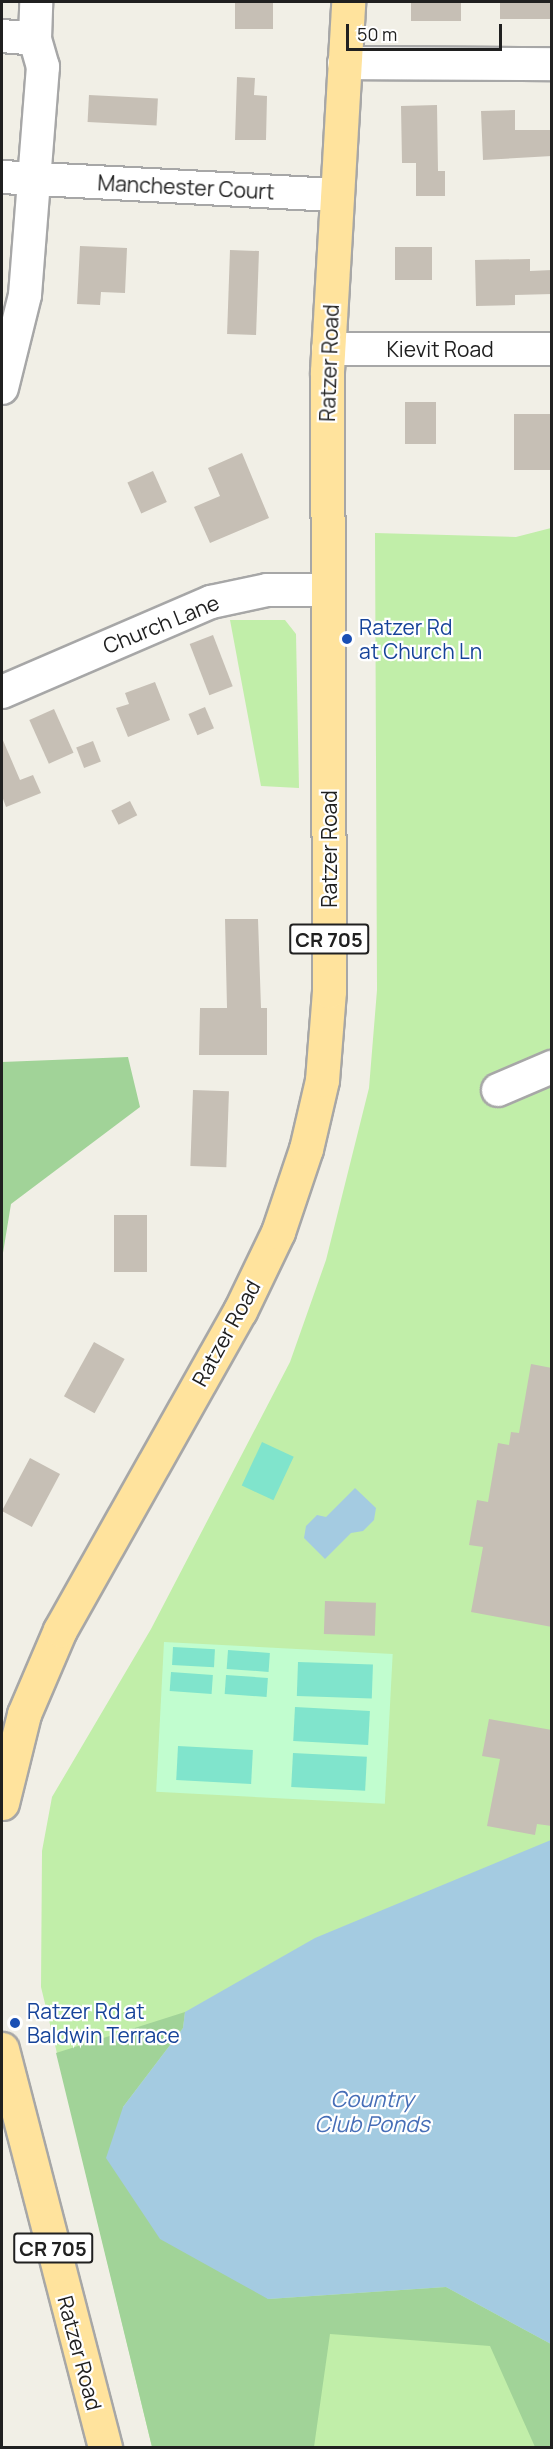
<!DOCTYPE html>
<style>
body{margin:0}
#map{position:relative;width:553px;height:2449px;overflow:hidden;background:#f1efe6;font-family:Manrope,sans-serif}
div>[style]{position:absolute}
.grass>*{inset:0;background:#c1eea9}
.forest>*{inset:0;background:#a1d398}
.park>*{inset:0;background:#c1fdcf;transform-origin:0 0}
.pitch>*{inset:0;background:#80e4cc;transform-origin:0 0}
.water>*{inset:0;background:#a4cbe1}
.building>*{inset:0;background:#c6bfb5;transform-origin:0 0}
.roads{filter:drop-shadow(2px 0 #a7a7a7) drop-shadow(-2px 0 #a7a7a7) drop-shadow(0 2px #a7a7a7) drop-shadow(0 -2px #a7a7a7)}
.minor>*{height:32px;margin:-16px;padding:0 16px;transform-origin:16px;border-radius:16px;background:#fff}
.major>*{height:33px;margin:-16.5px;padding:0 16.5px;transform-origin:16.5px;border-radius:16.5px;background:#ffe39d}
.dots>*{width:16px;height:16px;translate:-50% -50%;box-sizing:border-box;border:3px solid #fff;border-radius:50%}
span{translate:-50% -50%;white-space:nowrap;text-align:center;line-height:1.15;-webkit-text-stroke:4.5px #fff;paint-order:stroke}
.shield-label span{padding:2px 4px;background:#fff;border:2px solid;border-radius:4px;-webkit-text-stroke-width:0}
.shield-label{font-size:20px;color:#202020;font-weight:700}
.street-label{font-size:21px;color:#202020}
.transit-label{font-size:21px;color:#164399}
.left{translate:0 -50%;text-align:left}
.water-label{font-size:22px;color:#466eb7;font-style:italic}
.frame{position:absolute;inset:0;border:3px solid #202020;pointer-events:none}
.scale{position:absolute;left:346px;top:24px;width:156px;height:27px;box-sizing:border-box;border:3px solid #202020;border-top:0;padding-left:8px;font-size:18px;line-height:21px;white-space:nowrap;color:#202020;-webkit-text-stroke:4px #fff;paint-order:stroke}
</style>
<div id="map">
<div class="grass">
<i style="clip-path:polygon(551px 528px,551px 2447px,152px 2447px,41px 1987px,42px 1851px,52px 1797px,151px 1629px,290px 1362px,326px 1260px,369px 1088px,377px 990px,375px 533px,516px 537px)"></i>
<i style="clip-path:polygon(230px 620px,285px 620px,296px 634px,299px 788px,261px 786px)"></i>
</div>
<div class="forest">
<i style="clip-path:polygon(128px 1057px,140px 1107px,11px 1204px,2px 1259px,2px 1062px)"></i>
<i style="clip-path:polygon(185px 2012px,183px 2028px,123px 2107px,268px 2299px,446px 2287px,551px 2344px,551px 2447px,535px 2447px,490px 2346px,330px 2334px,314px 2447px,152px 2447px,56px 2053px)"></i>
</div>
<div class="park">
<i style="left:164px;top:1642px;width:229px;height:150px;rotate:3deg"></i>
</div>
<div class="pitch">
<i style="left:262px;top:1442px;width:35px;height:48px;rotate:25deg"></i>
<i style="left:173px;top:1647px;width:42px;height:18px;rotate:3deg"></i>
<i style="left:228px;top:1650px;width:42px;height:19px;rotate:4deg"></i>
<i style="left:298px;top:1662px;width:75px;height:34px;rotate:2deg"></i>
<i style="left:171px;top:1672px;width:42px;height:19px;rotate:4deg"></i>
<i style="left:226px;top:1675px;width:42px;height:19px;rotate:4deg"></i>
<i style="left:295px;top:1707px;width:75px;height:34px;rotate:3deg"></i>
<i style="left:178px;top:1746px;width:75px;height:34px;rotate:3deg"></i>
<i style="left:293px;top:1753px;width:74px;height:34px;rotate:3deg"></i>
</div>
<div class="water">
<i style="clip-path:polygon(355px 1488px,376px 1508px,374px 1520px,363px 1531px,351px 1533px,325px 1559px,304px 1538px,306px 1526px,317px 1515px,326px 1517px)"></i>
<i style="clip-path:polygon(551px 1840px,551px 2344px,446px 2287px,268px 2299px,160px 2239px,106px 2158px,123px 2107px,183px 2028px,185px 2012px,315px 1938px)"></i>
</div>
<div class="building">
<i style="left:235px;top:2px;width:38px;height:27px"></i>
<i style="left:411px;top:2px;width:50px;height:19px"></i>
<i style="left:500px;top:2px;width:52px;height:17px"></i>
<i style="clip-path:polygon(237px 77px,255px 78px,254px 95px,267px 96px,266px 140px,235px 140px)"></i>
<i style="left:89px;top:95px;width:69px;height:27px;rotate:3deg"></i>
<i style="clip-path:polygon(437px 105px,438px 171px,445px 171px,445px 196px,416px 196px,416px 163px,402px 163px,401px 106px)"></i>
<i style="clip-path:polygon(515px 110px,515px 130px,552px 130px,552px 156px,483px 160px,481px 111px)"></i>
<i style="clip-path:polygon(80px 246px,127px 248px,125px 293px,101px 292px,100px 305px,77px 304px)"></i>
<i style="left:395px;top:247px;width:37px;height:33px"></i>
<i style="left:230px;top:250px;width:29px;height:84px;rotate:2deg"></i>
<i style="clip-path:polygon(530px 259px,530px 271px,552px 270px,552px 294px,515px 295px,515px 305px,476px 306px,475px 260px)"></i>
<i style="left:405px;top:402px;width:31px;height:42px"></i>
<i style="left:514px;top:414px;width:38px;height:56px"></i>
<i style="clip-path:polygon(242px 453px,269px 518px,210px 543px,194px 507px,220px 496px,208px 468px)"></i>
<i style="left:153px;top:471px;width:34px;height:28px;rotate:66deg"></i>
<i style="left:213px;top:635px;width:55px;height:25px;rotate:69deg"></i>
<i style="clip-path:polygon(155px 682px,170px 720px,128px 737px,116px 708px,129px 704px,125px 693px)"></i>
<i style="left:205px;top:707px;width:23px;height:18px;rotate:67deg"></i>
<i style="left:54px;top:709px;width:48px;height:27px;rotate:66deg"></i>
<i style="clip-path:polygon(2px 738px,20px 780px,33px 775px,41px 793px,6px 807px,2px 796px)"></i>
<i style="left:93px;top:741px;width:22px;height:18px;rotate:69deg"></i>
<i style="left:130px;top:801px;width:16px;height:21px;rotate:63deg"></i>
<i style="clip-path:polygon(225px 919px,258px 919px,261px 1008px,267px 1008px,267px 1055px,199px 1055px,200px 1008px,227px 1008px)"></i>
<i style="left:193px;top:1090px;width:36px;height:76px;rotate:2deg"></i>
<i style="left:114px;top:1215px;width:33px;height:57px"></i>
<i style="left:94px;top:1342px;width:35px;height:62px;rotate:29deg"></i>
<i style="clip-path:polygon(531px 1364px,552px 1368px,552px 1627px,471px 1612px,483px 1547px,469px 1545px,477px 1500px,488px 1502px,498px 1443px,509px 1445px,511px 1432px,519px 1433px)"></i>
<i style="left:30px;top:1458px;width:34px;height:60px;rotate:28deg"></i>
<i style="left:325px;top:1601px;width:51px;height:33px;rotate:2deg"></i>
<i style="clip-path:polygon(489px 1719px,552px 1730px,552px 1826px,537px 1824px,535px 1835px,487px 1826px,500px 1759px,482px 1756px)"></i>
</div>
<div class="roads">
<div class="minor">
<i style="left:2px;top:36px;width:33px;rotate:5deg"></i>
<i style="left:344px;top:63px;width:208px;rotate:0.3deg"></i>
<i style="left:2px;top:177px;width:335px;rotate:3.1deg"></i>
<i style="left:328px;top:349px;width:224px"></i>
<i style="left:2px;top:388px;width:96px;rotate:-76.1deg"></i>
<i style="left:25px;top:295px;width:229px;rotate:-85.5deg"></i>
<i style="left:43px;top:67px;width:29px;rotate:-106deg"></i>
<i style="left:35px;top:39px;width:37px;rotate:-88deg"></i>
<i style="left:2px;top:692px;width:228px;rotate:-23.3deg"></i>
<i style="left:211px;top:602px;width:57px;rotate:-12.1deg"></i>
<i style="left:267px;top:590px;width:61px"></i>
<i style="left:498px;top:1090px;width:59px;rotate:-23.1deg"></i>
</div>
<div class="major">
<i style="left:2px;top:1803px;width:92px;rotate:-76.1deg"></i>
<i style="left:24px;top:1714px;width:91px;rotate:-66.8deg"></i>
<i style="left:60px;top:1630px;width:366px;rotate:-60.6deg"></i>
<i style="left:240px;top:1311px;width:88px;rotate:-64.3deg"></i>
<i style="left:278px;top:1232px;width:88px;rotate:-71.4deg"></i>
<i style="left:306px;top:1149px;width:71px;rotate:-76.9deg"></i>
<i style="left:322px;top:1080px;width:89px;rotate:-85.5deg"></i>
<i style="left:329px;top:991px;width:620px;rotate:-90.18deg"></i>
<i style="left:327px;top:371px;width:370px;rotate:-86.7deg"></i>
<i style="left:2px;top:2049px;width:412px;rotate:75.5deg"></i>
</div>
</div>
<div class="dots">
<i style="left:347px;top:639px;background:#1a4fb4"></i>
<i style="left:15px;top:2023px;background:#1a4fb4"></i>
</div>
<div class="shield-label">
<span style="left:329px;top:939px">CR 705</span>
<span style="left:53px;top:2248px">CR 705</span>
</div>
<div class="street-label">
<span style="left:186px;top:187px;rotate:3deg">Manchester Court</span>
<span style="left:440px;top:349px">Kievit Road</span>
<span style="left:329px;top:363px;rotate:-88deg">Ratzer Road</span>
<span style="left:161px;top:624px;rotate:-22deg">Church Lane</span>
<span style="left:329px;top:849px;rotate:-90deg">Ratzer Road</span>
<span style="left:226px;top:1333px;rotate:-61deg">Ratzer Road</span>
<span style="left:80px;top:2353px;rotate:75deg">Ratzer Road</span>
</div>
<div class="transit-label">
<span class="left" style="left:359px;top:639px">Ratzer Rd<br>at Church Ln</span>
<span class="left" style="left:27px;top:2023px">Ratzer Rd at<br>Baldwin Terrace</span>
</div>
<div class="water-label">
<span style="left:372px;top:2112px">Country<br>Club Ponds</span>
</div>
<div class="frame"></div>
<div class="scale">50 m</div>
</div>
